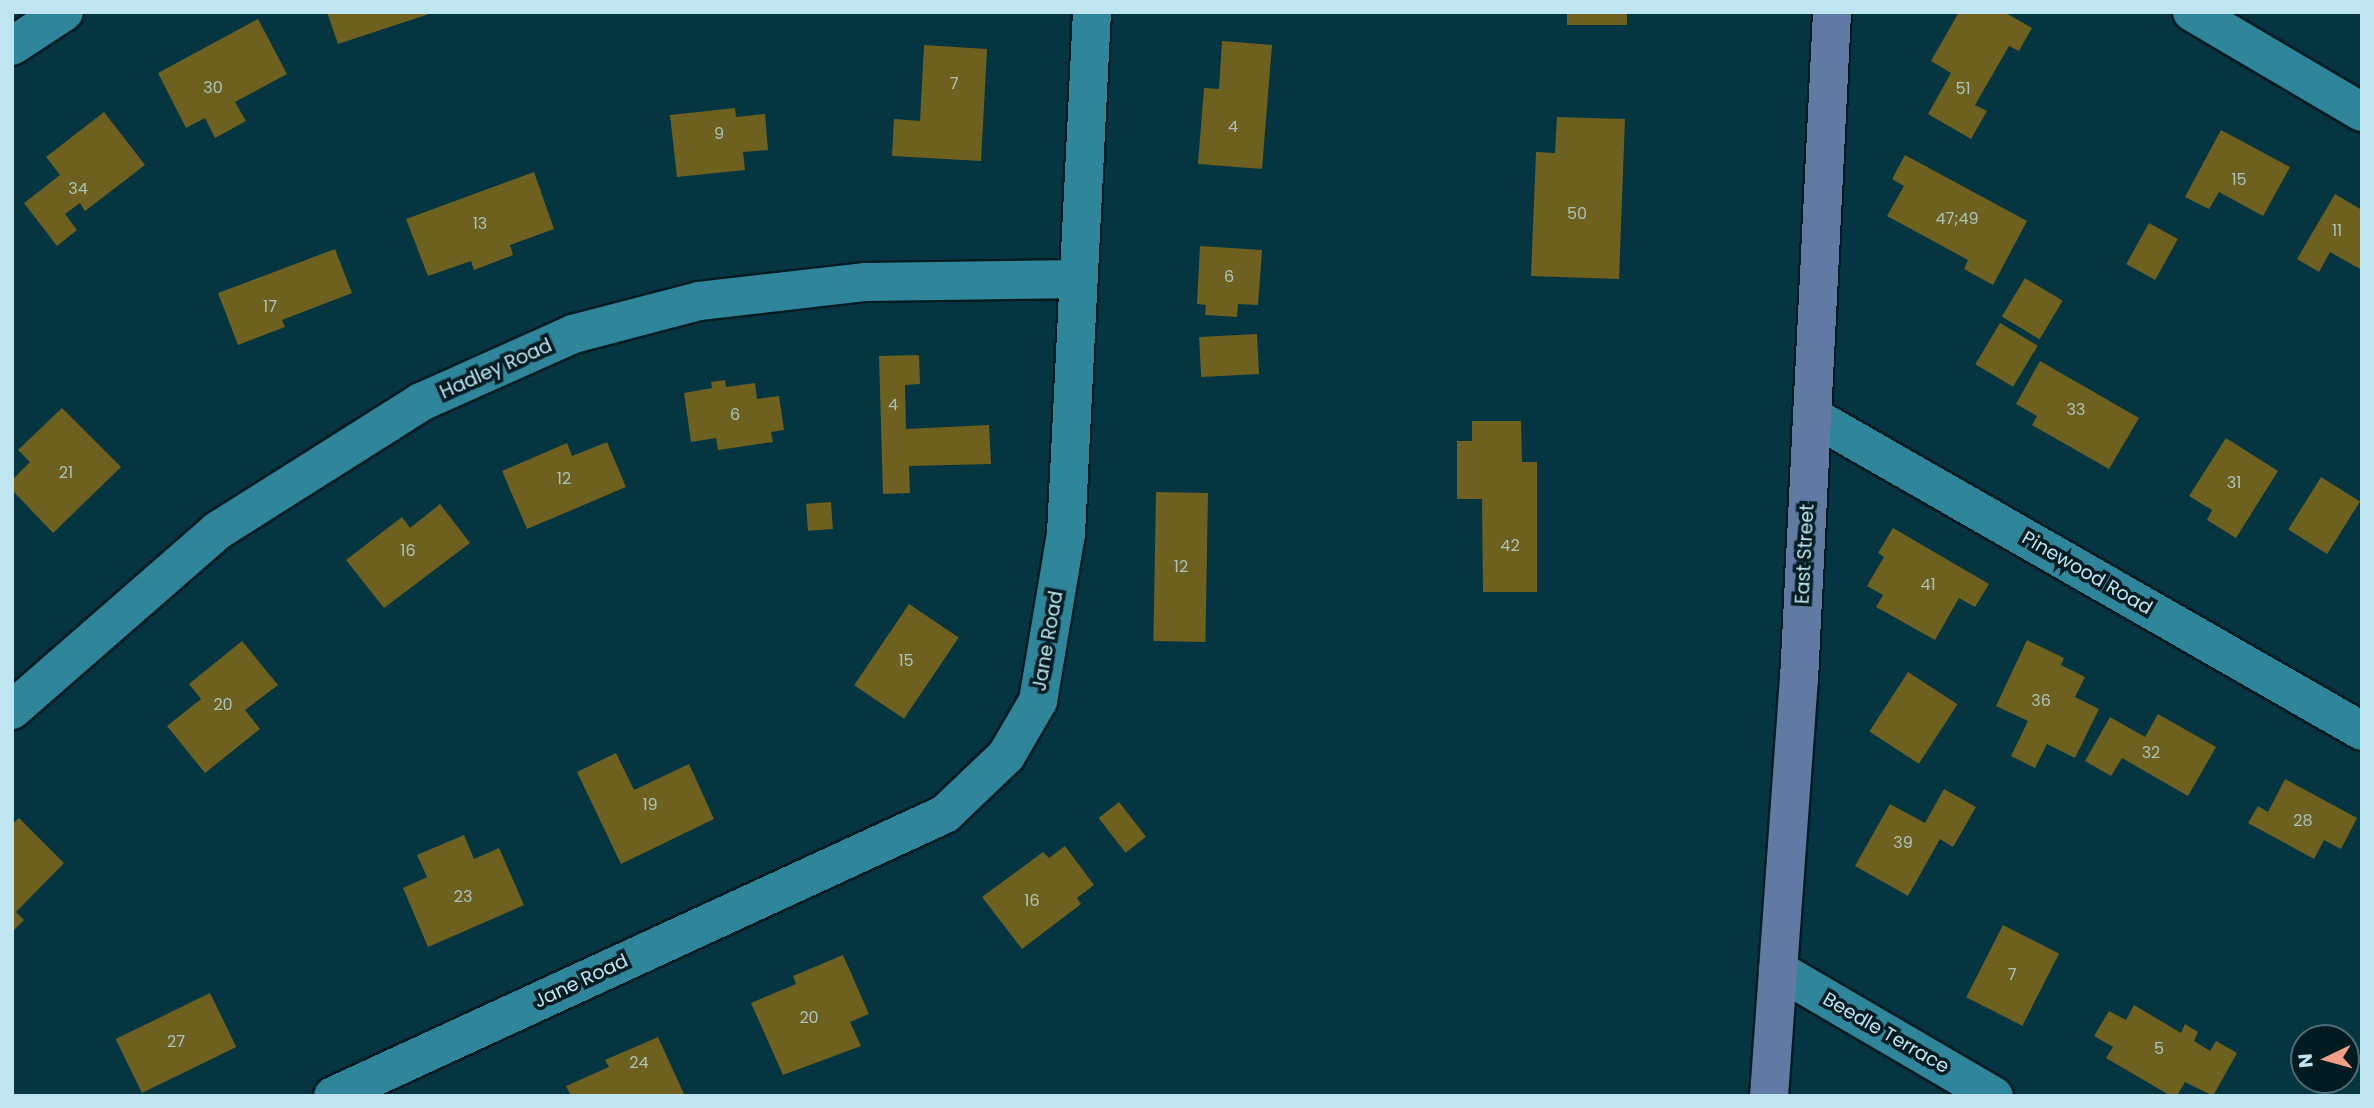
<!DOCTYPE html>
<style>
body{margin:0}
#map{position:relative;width:2374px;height:1108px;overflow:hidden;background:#053540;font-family:Poppins,sans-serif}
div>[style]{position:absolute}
.building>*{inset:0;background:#6e601e;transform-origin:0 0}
.roads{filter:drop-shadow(2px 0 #021b21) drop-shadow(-2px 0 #021b21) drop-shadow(0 2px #021b21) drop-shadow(0 -2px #021b21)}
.street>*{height:38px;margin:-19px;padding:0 19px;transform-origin:19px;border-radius:19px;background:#2f859a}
.secondary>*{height:38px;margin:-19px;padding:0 19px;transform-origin:19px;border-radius:19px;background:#617aa3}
span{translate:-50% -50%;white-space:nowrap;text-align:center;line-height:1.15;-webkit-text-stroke:7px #021b21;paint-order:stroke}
.number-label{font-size:16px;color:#aac4bc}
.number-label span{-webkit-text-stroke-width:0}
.street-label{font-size:19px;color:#bee5f0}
.frame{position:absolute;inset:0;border:14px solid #bee5f0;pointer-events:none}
.north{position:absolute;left:2290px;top:1024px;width:70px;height:70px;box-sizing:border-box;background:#021b21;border:2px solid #4d6c74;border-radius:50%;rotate:265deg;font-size:19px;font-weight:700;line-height:28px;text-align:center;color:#bee5f0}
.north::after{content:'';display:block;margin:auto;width:24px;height:32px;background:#f39f85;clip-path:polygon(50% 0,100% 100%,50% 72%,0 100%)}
</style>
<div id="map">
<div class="building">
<i style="clip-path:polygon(327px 12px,432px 12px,432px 13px,338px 44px)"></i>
<i style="left:1567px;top:12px;width:60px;height:13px"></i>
<i style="clip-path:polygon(1959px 12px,2004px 12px,2032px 28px,2019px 51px,2009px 46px,1975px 105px,1987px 111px,1971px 139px,1928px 114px,1951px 73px,1931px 61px)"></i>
<i style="clip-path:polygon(258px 19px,287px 74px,235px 102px,246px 121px,215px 138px,205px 118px,186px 128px,158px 73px)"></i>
<i style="clip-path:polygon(1222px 41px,1272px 45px,1262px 169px,1198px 164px,1204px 88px,1219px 89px)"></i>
<i style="clip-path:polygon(924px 45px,987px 49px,981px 161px,892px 156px,894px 119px,920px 121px)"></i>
<i style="clip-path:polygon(735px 108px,736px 117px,765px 114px,768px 150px,743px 152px,745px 170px,677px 177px,670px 115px)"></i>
<i style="clip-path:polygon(104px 112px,145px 165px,85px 211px,80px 203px,65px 214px,77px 230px,57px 246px,24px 203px,60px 175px,46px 157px)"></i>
<i style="clip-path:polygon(1557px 117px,1625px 119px,1619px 279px,1531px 276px,1536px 152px,1555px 153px)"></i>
<i style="clip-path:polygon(2221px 130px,2290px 167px,2263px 216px,2219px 192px,2209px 209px,2185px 197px)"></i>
<i style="clip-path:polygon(1905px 155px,2027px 221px,1993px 285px,1964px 269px,1968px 260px,1887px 216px,1904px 186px,1892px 179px)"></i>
<i style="clip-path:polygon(534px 172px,554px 229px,510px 245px,513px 255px,474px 270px,471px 261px,428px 276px,406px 219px)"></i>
<i style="clip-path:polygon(2335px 194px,2362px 210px,2362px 270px,2330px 252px,2319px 272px,2297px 259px)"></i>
<i style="left:2149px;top:223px;width:33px;height:47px;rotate:29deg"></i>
<i style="clip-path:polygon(1200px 246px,1262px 250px,1258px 305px,1238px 304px,1237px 317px,1205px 315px,1206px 305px,1197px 304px)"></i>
<i style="clip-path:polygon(335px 249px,352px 293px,282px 320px,285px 327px,238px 345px,218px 293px)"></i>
<i style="left:2025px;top:278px;width:44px;height:45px;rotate:31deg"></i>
<i style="left:2000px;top:323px;width:44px;height:48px;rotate:31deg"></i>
<i style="left:1257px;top:334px;width:40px;height:58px;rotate:87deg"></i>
<i style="clip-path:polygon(919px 355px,920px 384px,905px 385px,906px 429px,989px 425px,991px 464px,909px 466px,910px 493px,883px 494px,879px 356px)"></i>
<i style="clip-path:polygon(2040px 361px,2139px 418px,2109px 469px,2032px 425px,2037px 416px,2016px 404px)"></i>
<i style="clip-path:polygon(725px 380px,726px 387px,755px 383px,757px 399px,779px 396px,784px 430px,771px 432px,773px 442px,718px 450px,716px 438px,691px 442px,684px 393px,712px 388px,711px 382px)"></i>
<i style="clip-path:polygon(62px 408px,121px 467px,53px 533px,12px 490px,12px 480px,30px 462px,18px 450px)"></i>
<i style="clip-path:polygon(1472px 421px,1521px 421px,1522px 462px,1537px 462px,1537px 592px,1483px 592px,1482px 499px,1457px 499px,1457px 441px,1472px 441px)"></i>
<i style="clip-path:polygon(2226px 438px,2278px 471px,2236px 538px,2207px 520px,2212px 510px,2189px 496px)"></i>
<i style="clip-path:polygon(607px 442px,626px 487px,527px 529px,502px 471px,567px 443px,572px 456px)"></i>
<i style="left:2321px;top:477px;width:46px;height:62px;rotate:32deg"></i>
<i style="left:1156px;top:492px;width:52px;height:149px;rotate:1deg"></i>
<i style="left:831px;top:502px;width:27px;height:25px;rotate:86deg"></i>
<i style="clip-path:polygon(440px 504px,470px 543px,384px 608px,346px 560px,402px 517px,410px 528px)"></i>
<i style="clip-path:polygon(1893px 528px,1989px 584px,1975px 607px,1959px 598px,1935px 640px,1876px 607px,1883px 595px,1867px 586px,1884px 557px,1878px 553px)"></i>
<i style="left:909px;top:604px;width:60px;height:98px;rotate:34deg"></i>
<i style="clip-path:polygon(2027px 640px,2064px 658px,2061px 665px,2085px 677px,2075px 697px,2099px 709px,2075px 758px,2047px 744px,2035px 768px,2011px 756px,2028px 721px,1996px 706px)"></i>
<i style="clip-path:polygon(242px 641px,278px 685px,245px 710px,260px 729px,205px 773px,167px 726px,201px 699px,189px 684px)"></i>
<i style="left:1908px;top:672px;width:59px;height:71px;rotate:33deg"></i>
<i style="clip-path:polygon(2158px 714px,2216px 747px,2188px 796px,2122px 758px,2111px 776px,2085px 761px,2110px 717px,2145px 737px)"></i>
<i style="clip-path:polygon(616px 753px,634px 790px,689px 764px,714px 819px,621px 864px,577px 772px)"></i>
<i style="clip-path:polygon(2285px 779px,2357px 818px,2341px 849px,2324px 840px,2314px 859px,2248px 823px,2258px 806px,2268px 812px)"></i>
<i style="clip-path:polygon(1944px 789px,1976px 807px,1953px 847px,1940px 839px,1908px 896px,1855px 866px,1890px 804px,1925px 823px)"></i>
<i style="left:1119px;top:802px;width:44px;height:26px;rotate:52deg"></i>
<i style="clip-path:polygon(19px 818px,64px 863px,16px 912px,24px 920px,12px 932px,12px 824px)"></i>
<i style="clip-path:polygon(464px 835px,474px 859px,499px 848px,524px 905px,428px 947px,403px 888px,427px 877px,417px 855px)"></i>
<i style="clip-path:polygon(1065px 846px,1094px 885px,1077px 898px,1081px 904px,1022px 949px,982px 897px,1043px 852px,1049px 858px)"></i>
<i style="left:2003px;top:925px;width:63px;height:81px;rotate:27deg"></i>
<i style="clip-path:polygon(843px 955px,869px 1014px,850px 1022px,861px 1046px,783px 1075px,751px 1003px,796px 984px,793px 976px)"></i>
<i style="left:210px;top:993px;width:60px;height:105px;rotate:64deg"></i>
<i style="clip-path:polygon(2134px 1005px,2181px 1033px,2185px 1024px,2198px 1032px,2194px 1041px,2210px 1051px,2216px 1041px,2237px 1053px,2213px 1096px,2185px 1082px,2177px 1096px,2171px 1096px,2106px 1058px,2113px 1047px,2094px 1036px,2109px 1011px,2126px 1020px)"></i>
<i style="clip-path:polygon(658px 1037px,684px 1094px,571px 1096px,566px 1086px,609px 1067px,605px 1060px)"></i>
</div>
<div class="roads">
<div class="street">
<i style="left:2192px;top:12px;width:197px;rotate:30.5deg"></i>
<i style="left:12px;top:46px;width:62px;rotate:-33.2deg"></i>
<i style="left:1812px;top:416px;width:634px;rotate:29.8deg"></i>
<i style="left:12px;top:710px;width:272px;rotate:-41.1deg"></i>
<i style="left:217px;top:531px;width:241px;rotate:-32.3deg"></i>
<i style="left:421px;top:402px;width:167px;rotate:-24.1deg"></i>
<i style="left:573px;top:334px;width:130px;rotate:-14.7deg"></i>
<i style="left:699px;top:301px;width:168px;rotate:-6.5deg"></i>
<i style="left:866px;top:282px;width:213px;rotate:-0.8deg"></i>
<i style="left:1778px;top:970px;width:250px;rotate:30.3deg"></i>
<i style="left:333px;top:1096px;width:674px;rotate:-24.74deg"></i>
<i style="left:945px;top:814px;width:84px;rotate:-43.6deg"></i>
<i style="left:1006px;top:756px;width:64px;rotate:-59.8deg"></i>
<i style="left:1038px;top:701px;width:169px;rotate:-80.5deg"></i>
<i style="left:1066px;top:534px;width:523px;rotate:-87.15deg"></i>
</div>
<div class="secondary">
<i style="left:1769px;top:1096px;width:417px;rotate:-85.9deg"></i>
<i style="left:1799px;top:680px;width:669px;rotate:-87.17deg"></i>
</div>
</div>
<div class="number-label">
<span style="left:954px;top:84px">7</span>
<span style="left:213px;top:88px">30</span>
<span style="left:1963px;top:89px">51</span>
<span style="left:1233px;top:127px">4</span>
<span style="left:719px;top:134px">9</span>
<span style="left:2239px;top:180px">15</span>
<span style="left:78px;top:189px">34</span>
<span style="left:1577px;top:214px">50</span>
<span style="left:1957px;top:219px">47;49</span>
<span style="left:480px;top:224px">13</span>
<span style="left:2337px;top:231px">11</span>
<span style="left:1229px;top:277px">6</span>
<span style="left:270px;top:307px">17</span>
<span style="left:893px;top:405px">4</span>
<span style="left:2076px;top:410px">33</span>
<span style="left:735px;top:415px">6</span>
<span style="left:66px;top:473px">21</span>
<span style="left:564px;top:479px">12</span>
<span style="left:2234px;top:483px">31</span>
<span style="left:1510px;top:546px">42</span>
<span style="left:408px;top:551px">16</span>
<span style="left:1181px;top:567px">12</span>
<span style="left:1928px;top:585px">41</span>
<span style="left:906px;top:661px">15</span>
<span style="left:2041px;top:701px">36</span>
<span style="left:223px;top:705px">20</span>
<span style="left:2151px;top:753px">32</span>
<span style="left:650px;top:805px">19</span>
<span style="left:2303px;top:821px">28</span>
<span style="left:1903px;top:843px">39</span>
<span style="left:463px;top:897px">23</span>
<span style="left:1032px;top:901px">16</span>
<span style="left:2012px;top:975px">7</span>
<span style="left:809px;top:1018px">20</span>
<span style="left:176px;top:1042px">27</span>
<span style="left:2159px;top:1049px">5</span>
<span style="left:639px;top:1063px">24</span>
</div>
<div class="street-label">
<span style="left:496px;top:369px;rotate:-24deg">Hadley Road</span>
<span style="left:1805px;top:554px;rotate:-87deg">East Street</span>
<span style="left:2087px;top:573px;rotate:30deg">Pinewood Road</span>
<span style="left:1048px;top:641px;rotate:-80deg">Jane Road</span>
<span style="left:581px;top:981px;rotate:-25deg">Jane Road</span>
<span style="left:1886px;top:1033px;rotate:30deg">Beedle Terrace</span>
</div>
<div class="frame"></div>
<div class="north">N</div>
</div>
